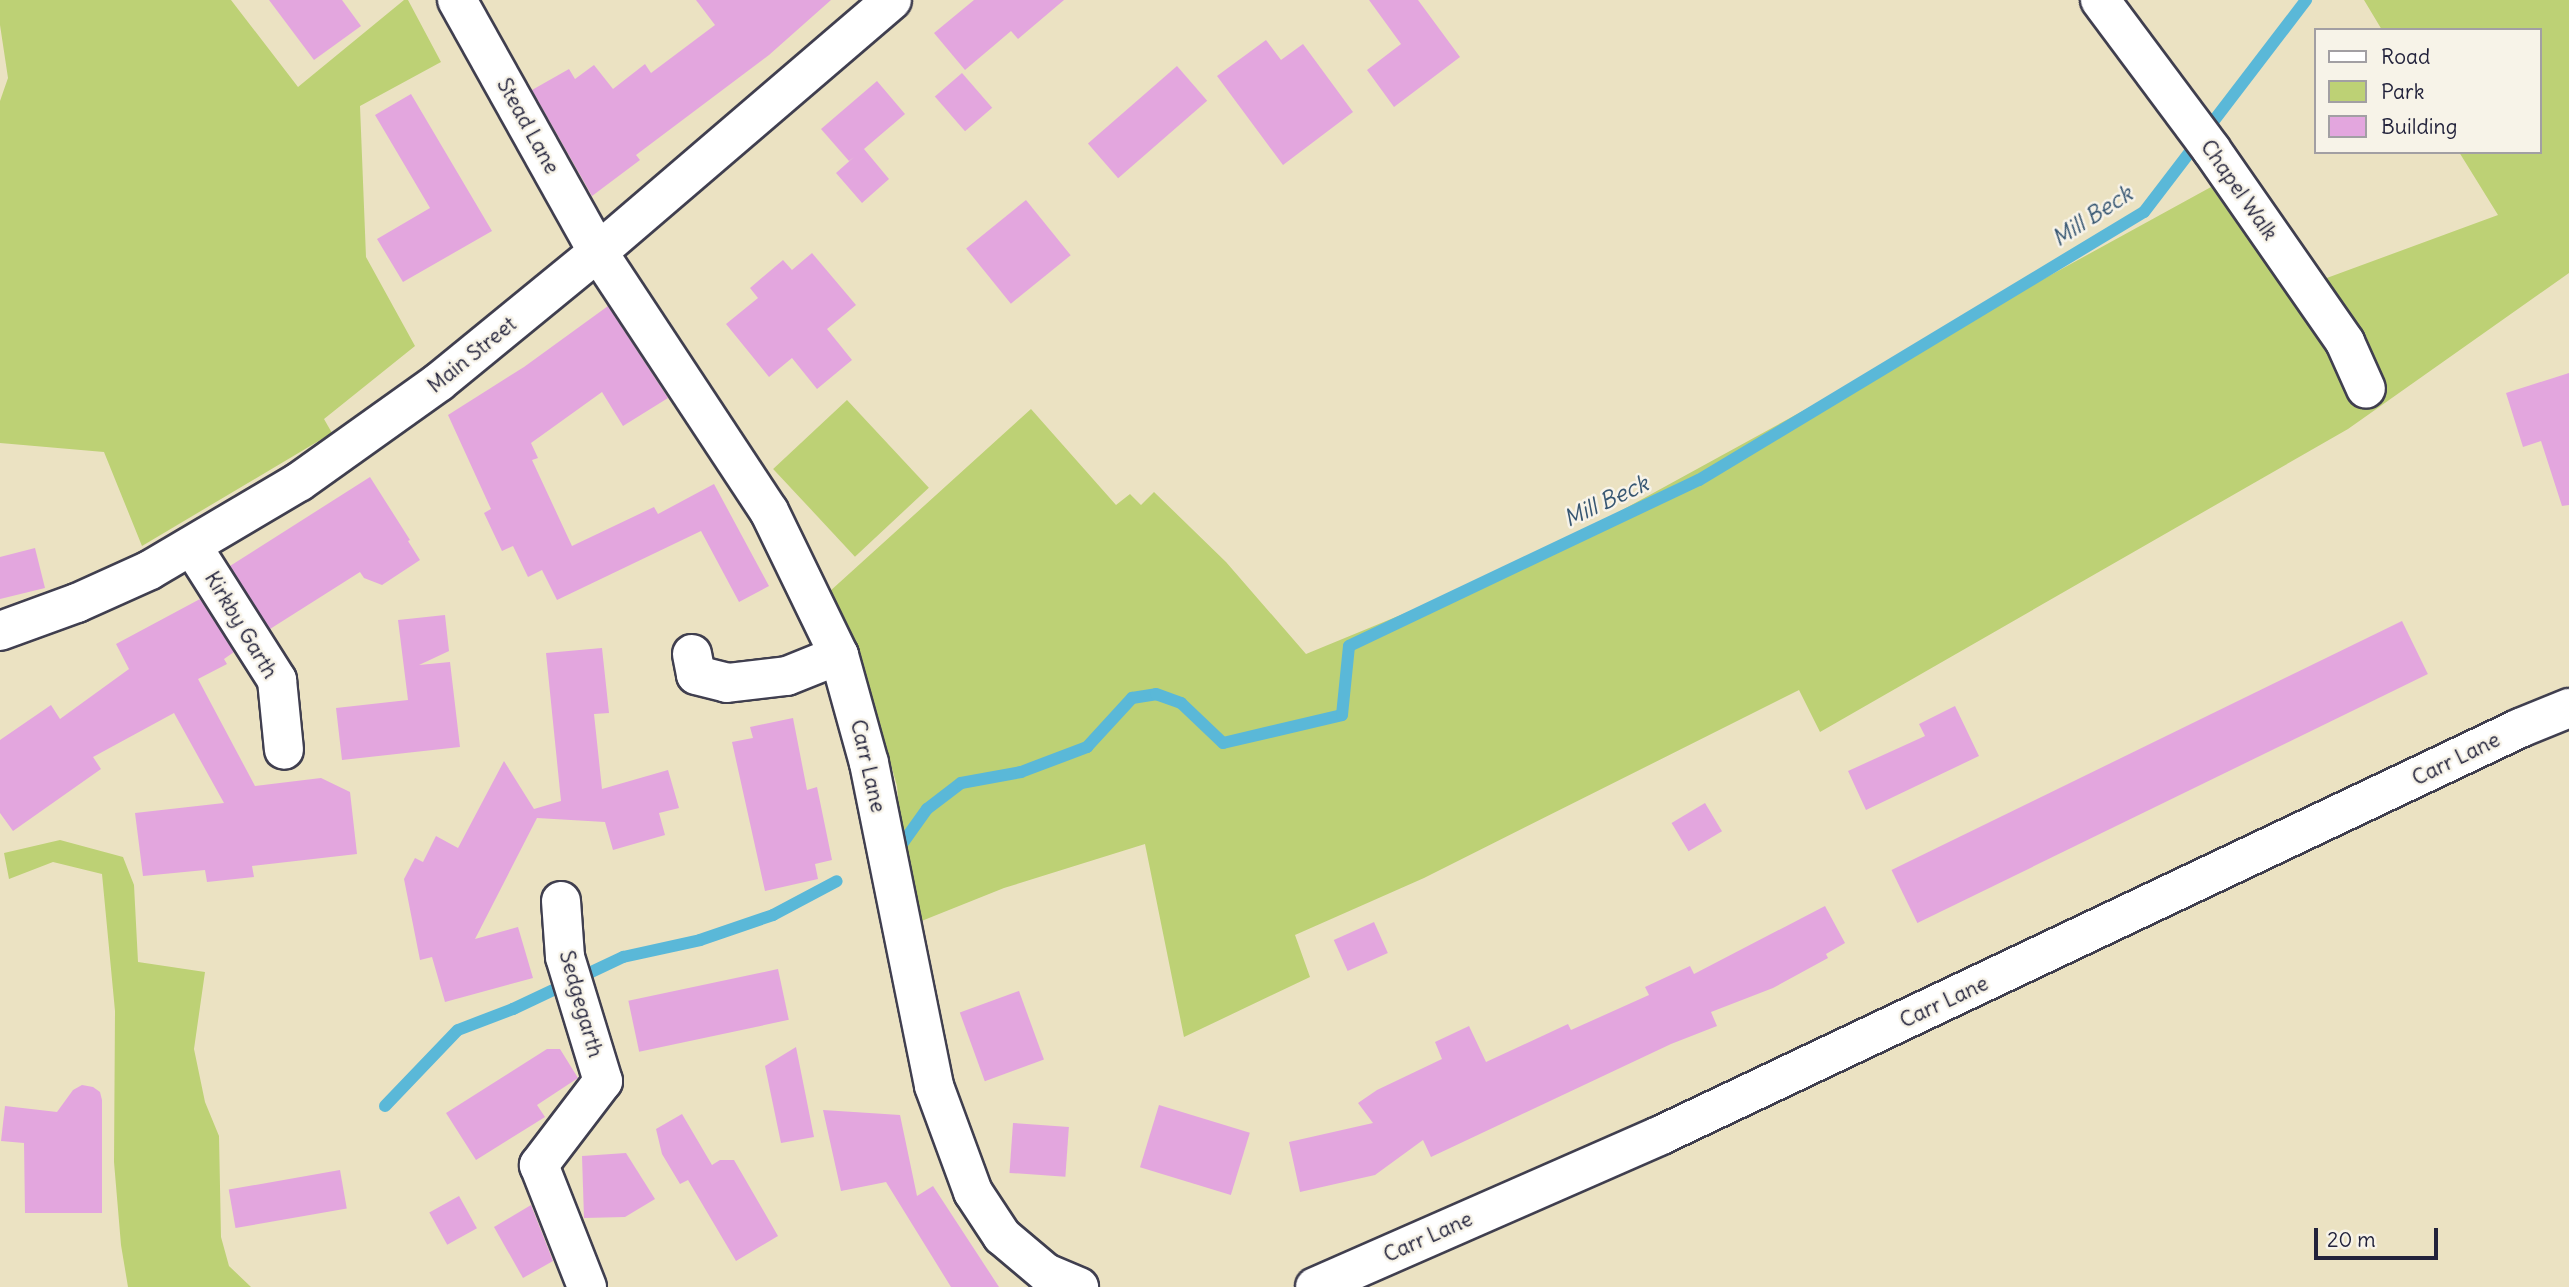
<!DOCTYPE html>
<style>
body{margin:0}
#map{position:relative;width:2569px;height:1287px;overflow:hidden;background:#ebe2c2;font-family:Delius,sans-serif}
div>[style]{position:absolute}
.green>*{inset:0;background:#bdd175;transform-origin:0 0}
.stream>*{height:12px;margin:-6px;padding:0 6px;transform-origin:6px;border-radius:6px;background:#5ab8d8}
.building>*{inset:0;background:#e3a6de;transform-origin:0 0}
.roads{filter:drop-shadow(2px 0 #403f4f) drop-shadow(-2px 0 #403f4f) drop-shadow(0 2px #403f4f) drop-shadow(0 -2px #403f4f)}
.minor>*{height:38px;margin:-19px;padding:0 19px;transform-origin:19px;border-radius:19px;background:#fff}
span{translate:-50% -50%;white-space:nowrap;text-align:center;line-height:1.15;-webkit-text-stroke:5px #f7f3e8;paint-order:stroke}
.street-label{font-size:21px;color:#22223b}
.water-label{font-size:23px;color:#365672;font-style:italic}
.legend{position:absolute;left:2314px;top:28px;width:228px;height:126px;box-sizing:border-box;background:#f7f3e8;border:2px solid #a29fa3;margin:0;padding:9px 12px;list-style:none;font-size:21px;color:#22223b}
.legend li{display:flex;align-items:center;gap:14px;height:35px}
.legend b{width:35px;border:2px solid #a29fa3}
.scale{position:absolute;left:2314px;top:1228px;width:124px;height:32px;box-sizing:border-box;border:4px solid #22223b;border-top:0;padding-left:9px;font-size:21px;line-height:24px;white-space:nowrap;color:#22223b;-webkit-text-stroke:5px #f7f3e8;paint-order:stroke}
</style>
<div id="map">
<div class="green">
<i style="clip-path:polygon(0 0,231px 0,298px 87px,404px 0,408px 0,441px 62px,360px 106px,366px 257px,415px 346px,324px 419px,332px 433px,142px 546px,104px 452px,0 443px,0 101px,8px 78px,0 25px)"></i>
<i style="clip-path:polygon(2364px 0,2569px 0,2569px 273px,2348px 429px,1820px 732px,1799px 690px,1424px 878px,1295px 935px,1310px 977px,1184px 1037px,1145px 844px,1004px 888px,919px 922px,902px 844px,897px 786px,875px 709px,829px 592px,1031px 409px,1116px 505px,1130px 494px,1141px 505px,1154px 492px,1226px 562px,1306px 654px,1522px 565px,2211px 187px,2286px 293px,2498px 215px,2459px 152px,2539px 152px,2539px 30px,2382px 30px)"></i>
<i style="left:847px;top:400px;width:120px;height:101px;rotate:47deg"></i>
<i style="clip-path:polygon(60px 840px,123px 857px,134px 885px,138px 962px,205px 972px,194px 1049px,205px 1102px,219px 1136px,221px 1237px,229px 1266px,251px 1287px,128px 1287px,121px 1245px,114px 1162px,115px 1011px,102px 874px,53px 862px,9px 879px,4px 853px)"></i>
</div>
<div class="stream">
<i style="left:902px;top:844px;width:43px;rotate:-54.5deg"></i>
<i style="left:927px;top:809px;width:43px;rotate:-37.4deg"></i>
<i style="left:961px;top:783px;width:61px;rotate:-10.4deg"></i>
<i style="left:1021px;top:772px;width:71px;rotate:-20.7deg"></i>
<i style="left:1087px;top:747px;width:67px;rotate:-47.4deg"></i>
<i style="left:1132px;top:698px;width:24px;rotate:-9deg"></i>
<i style="left:1156px;top:694px;width:27px;rotate:20deg"></i>
<i style="left:1181px;top:703px;width:58px;rotate:43.6deg"></i>
<i style="left:1223px;top:743px;width:122px;rotate:-13.2deg"></i>
<i style="left:1342px;top:715px;width:69px;rotate:-84.2deg"></i>
<i style="left:1349px;top:646px;width:387px;rotate:-25.4deg"></i>
<i style="left:1699px;top:480px;width:519px;rotate:-31.06deg"></i>
<i style="left:2144px;top:212px;width:267px;rotate:-52.6deg"></i>
<i style="left:385px;top:1106px;width:105px;rotate:-46.2deg"></i>
<i style="left:458px;top:1030px;width:59px;rotate:-20.9deg"></i>
<i style="left:513px;top:1009px;width:122px;rotate:-25.3deg"></i>
<i style="left:623px;top:957px;width:79px;rotate:-12.4deg"></i>
<i style="left:700px;top:940px;width:77px;rotate:-18.9deg"></i>
<i style="left:773px;top:915px;width:72px;rotate:-28deg"></i>
</div>
<div class="building">
<i style="clip-path:polygon(269px 0,342px 0,361px 26px,314px 60px)"></i>
<i style="clip-path:polygon(696px 0,831px 0,769px 55px,636px 155px,640px 160px,592px 196px,532px 90px,569px 69px,575px 79px,594px 65px,613px 89px,645px 64px,651px 73px,715px 25px)"></i>
<i style="clip-path:polygon(974px 0,1064px 0,1018px 39px,1011px 31px,965px 70px,934px 33px)"></i>
<i style="clip-path:polygon(1369px 0,1418px 0,1460px 57px,1394px 107px,1367px 70px,1401px 44px)"></i>
<i style="clip-path:polygon(1266px 40px,1281px 60px,1303px 44px,1353px 112px,1283px 165px,1217px 76px)"></i>
<i style="left:1177px;top:66px;width:46px;height:118px;rotate:49deg"></i>
<i style="left:962px;top:73px;width:46px;height:36px;rotate:49deg"></i>
<i style="clip-path:polygon(877px 81px,905px 114px,864px 149px,889px 179px,862px 203px,836px 173px,854px 157px,849px 161px,821px 129px)"></i>
<i style="clip-path:polygon(411px 94px,492px 231px,403px 282px,377px 239px,430px 208px,375px 115px)"></i>
<i style="left:1026px;top:200px;width:71px;height:77px;rotate:51deg"></i>
<i style="clip-path:polygon(812px 253px,856px 305px,827px 329px,852px 360px,817px 389px,792px 358px,769px 377px,726px 324px,758px 298px,750px 288px,783px 260px,792px 270px)"></i>
<i style="clip-path:polygon(608px 306px,668px 398px,623px 426px,602px 392px,531px 443px,538px 458px,532px 460px,572px 546px,654px 507px,658px 514px,714px 484px,769px 586px,739px 602px,701px 531px,557px 600px,542px 570px,528px 577px,513px 546px,502px 551px,484px 513px,491px 509px,448px 415px,524px 367px)"></i>
<i style="clip-path:polygon(2569px 373px,2569px 505px,2562px 506px,2541px 441px,2523px 447px,2506px 393px)"></i>
<i style="clip-path:polygon(370px 477px,410px 540px,408px 541px,420px 560px,382px 585px,364px 578px,360px 572px,270px 629px,230px 566px)"></i>
<i style="clip-path:polygon(35px 548px,45px 588px,0 599px,0 557px)"></i>
<i style="clip-path:polygon(200px 599px,234px 652px,224px 659px,227px 664px,198px 679px,255px 786px,321px 778px,350px 792px,357px 854px,252px 866px,254px 877px,207px 882px,205px 870px,143px 876px,135px 813px,224px 803px,174px 713px,93px 757px,101px 769px,13px 831px,0 813px,0 740px,51px 705px,60px 719px,129px 669px,116px 644px)"></i>
<i style="clip-path:polygon(445px 615px,449px 651px,419px 665px,450px 662px,460px 747px,342px 760px,336px 708px,408px 700px,398px 620px)"></i>
<i style="left:2402px;top:621px;width:59px;height:568px;rotate:64deg"></i>
<i style="clip-path:polygon(602px 648px,609px 713px,594px 714px,602px 789px,668px 770px,679px 808px,659px 813px,665px 835px,613px 850px,605px 822px,537px 818px,475px 939px,518px 927px,533px 978px,445px 1002px,432px 957px,420px 960px,404px 879px,415px 858px,423px 862px,436px 836px,458px 848px,504px 761px,534px 809px,561px 801px,546px 653px)"></i>
<i style="clip-path:polygon(1955px 706px,1979px 756px,1866px 810px,1848px 771px,1925px 736px,1919px 724px)"></i>
<i style="clip-path:polygon(793px 718px,807px 790px,817px 787px,832px 860px,815px 864px,818px 879px,765px 891px,732px 742px,753px 738px,750px 727px)"></i>
<i style="left:1705px;top:803px;width:33px;height:39px;rotate:59deg"></i>
<i style="clip-path:polygon(1825px 906px,1845px 943px,1826px 954px,1828px 958px,1773px 988px,1711px 1012px,1717px 1026px,1671px 1044px,1431px 1157px,1423px 1140px,1375px 1175px,1300px 1192px,1289px 1142px,1373px 1123px,1358px 1103px,1377px 1090px,1442px 1059px,1435px 1042px,1469px 1026px,1486px 1062px,1568px 1024px,1571px 1030px,1649px 995px,1645px 987px,1690px 966px,1694px 974px)"></i>
<i style="left:1374px;top:922px;width:34px;height:44px;rotate:66deg"></i>
<i style="left:778px;top:969px;width:52px;height:153px;rotate:78deg"></i>
<i style="left:1019px;top:991px;width:73px;height:63px;rotate:70deg"></i>
<i style="clip-path:polygon(796px 1047px,814px 1137px,781px 1143px,765px 1066px)"></i>
<i style="clip-path:polygon(547px 1049px,560px 1049px,578px 1078px,537px 1105px,545px 1117px,476px 1160px,446px 1113px)"></i>
<i style="clip-path:polygon(82px 1085px,93px 1087px,100px 1092px,102px 1100px,102px 1213px,25px 1213px,24px 1143px,1px 1141px,5px 1106px,57px 1112px,73px 1090px)"></i>
<i style="left:1159px;top:1105px;width:95px;height:65px;rotate:17deg"></i>
<i style="clip-path:polygon(823px 1110px,900px 1115px,917px 1196px,933px 1186px,999px 1287px,951px 1287px,886px 1182px,841px 1191px)"></i>
<i style="clip-path:polygon(682px 1114px,712px 1165px,720px 1160px,734px 1160px,778px 1236px,736px 1261px,688px 1180px,680px 1184px,662px 1154px,656px 1129px)"></i>
<i style="left:1013px;top:1123px;width:56px;height:50px;rotate:4deg"></i>
<i style="clip-path:polygon(626px 1153px,655px 1199px,625px 1217px,584px 1218px,582px 1156px)"></i>
<i style="left:340px;top:1170px;width:39px;height:113px;rotate:80deg"></i>
<i style="left:459px;top:1196px;width:37px;height:34px;rotate:61deg"></i>
<i style="clip-path:polygon(531px 1205px,553px 1261px,523px 1278px,494px 1227px)"></i>
</div>
<div class="roads">
<div class="minor">
<i style="left:457px;top:0;width:289px;rotate:60.8deg"></i>
<i style="left:598px;top:252px;width:310px;rotate:56.6deg"></i>
<i style="left:769px;top:511px;width:160px;rotate:64.1deg"></i>
<i style="left:839px;top:655px;width:112px;rotate:74.5deg"></i>
<i style="left:869px;top:763px;width:329px;rotate:78.6deg"></i>
<i style="left:934px;top:1086px;width:113px;rotate:69.8deg"></i>
<i style="left:973px;top:1192px;width:53px;rotate:56.6deg"></i>
<i style="left:1002px;top:1236px;width:57px;rotate:40.1deg"></i>
<i style="left:1046px;top:1273px;width:36px;rotate:23deg"></i>
<i style="left:2100px;top:0;width:186px;rotate:53.3deg"></i>
<i style="left:2211px;top:149px;width:235px;rotate:55.2deg"></i>
<i style="left:2345px;top:342px;width:51px;rotate:65.9deg"></i>
<i style="left:192px;top:546px;width:159px;rotate:57.6deg"></i>
<i style="left:277px;top:680px;width:70px;rotate:84.3deg"></i>
<i style="left:0;top:631px;width:82px;rotate:-20deg"></i>
<i style="left:77px;top:603px;width:80px;rotate:-24.3deg"></i>
<i style="left:150px;top:570px;width:173px;rotate:-30.6deg"></i>
<i style="left:299px;top:482px;width:172px;rotate:-35.5deg"></i>
<i style="left:439px;top:382px;width:205px;rotate:-39.3deg"></i>
<i style="left:598px;top:252px;width:387px;rotate:-40.6deg"></i>
<i style="left:692px;top:654px;width:21px;rotate:79deg"></i>
<i style="left:696px;top:675px;width:32px;rotate:14deg"></i>
<i style="left:727px;top:683px;width:60px;rotate:-6.7deg"></i>
<i style="left:787px;top:676px;width:56px;rotate:-22deg"></i>
<i style="left:561px;top:901px;width:56px;rotate:85.9deg"></i>
<i style="left:565px;top:957px;width:130px;rotate:73deg"></i>
<i style="left:603px;top:1081px;width:106px;rotate:127.3deg"></i>
<i style="left:539px;top:1165px;width:131px;rotate:68.5deg"></i>
<i style="left:1315px;top:1287px;width:376px;rotate:-23.7deg"></i>
<i style="left:1659px;top:1136px;width:953px;rotate:-25.35deg"></i>
<i style="left:2520px;top:728px;width:53px;rotate:-22.2deg"></i>
</div>
</div>
<div class="street-label">
<span style="left:528px;top:126px;rotate:61deg">Stead Lane</span>
<span style="left:2239px;top:190px;rotate:55deg">Chapel Walk</span>
<span style="left:472px;top:355px;rotate:-39deg">Main Street</span>
<span style="left:241px;top:625px;rotate:59deg">Kirkby Garth</span>
<span style="left:2456px;top:759px;rotate:-26deg">Carr Lane</span>
<span style="left:868px;top:766px;rotate:77deg">Carr Lane</span>
<span style="left:1944px;top:1002px;rotate:-25deg">Carr Lane</span>
<span style="left:581px;top:1004px;rotate:74deg">Sedgegarth</span>
<span style="left:1428px;top:1237px;rotate:-24deg">Carr Lane</span>
</div>
<div class="water-label">
<span style="left:2092px;top:216px;rotate:-33deg">Mill Beck</span>
<span style="left:1606px;top:501px;rotate:-25deg">Mill Beck</span>
</div>
<ul class="legend">
<li><b style="height:9px;background:#fff"></b>Road</li>
<li><b style="height:19px;background:#bdd175"></b>Park</li>
<li><b style="height:19px;background:#e3a6de"></b>Building</li>
</ul>
<div class="scale">20 m</div>
</div>
